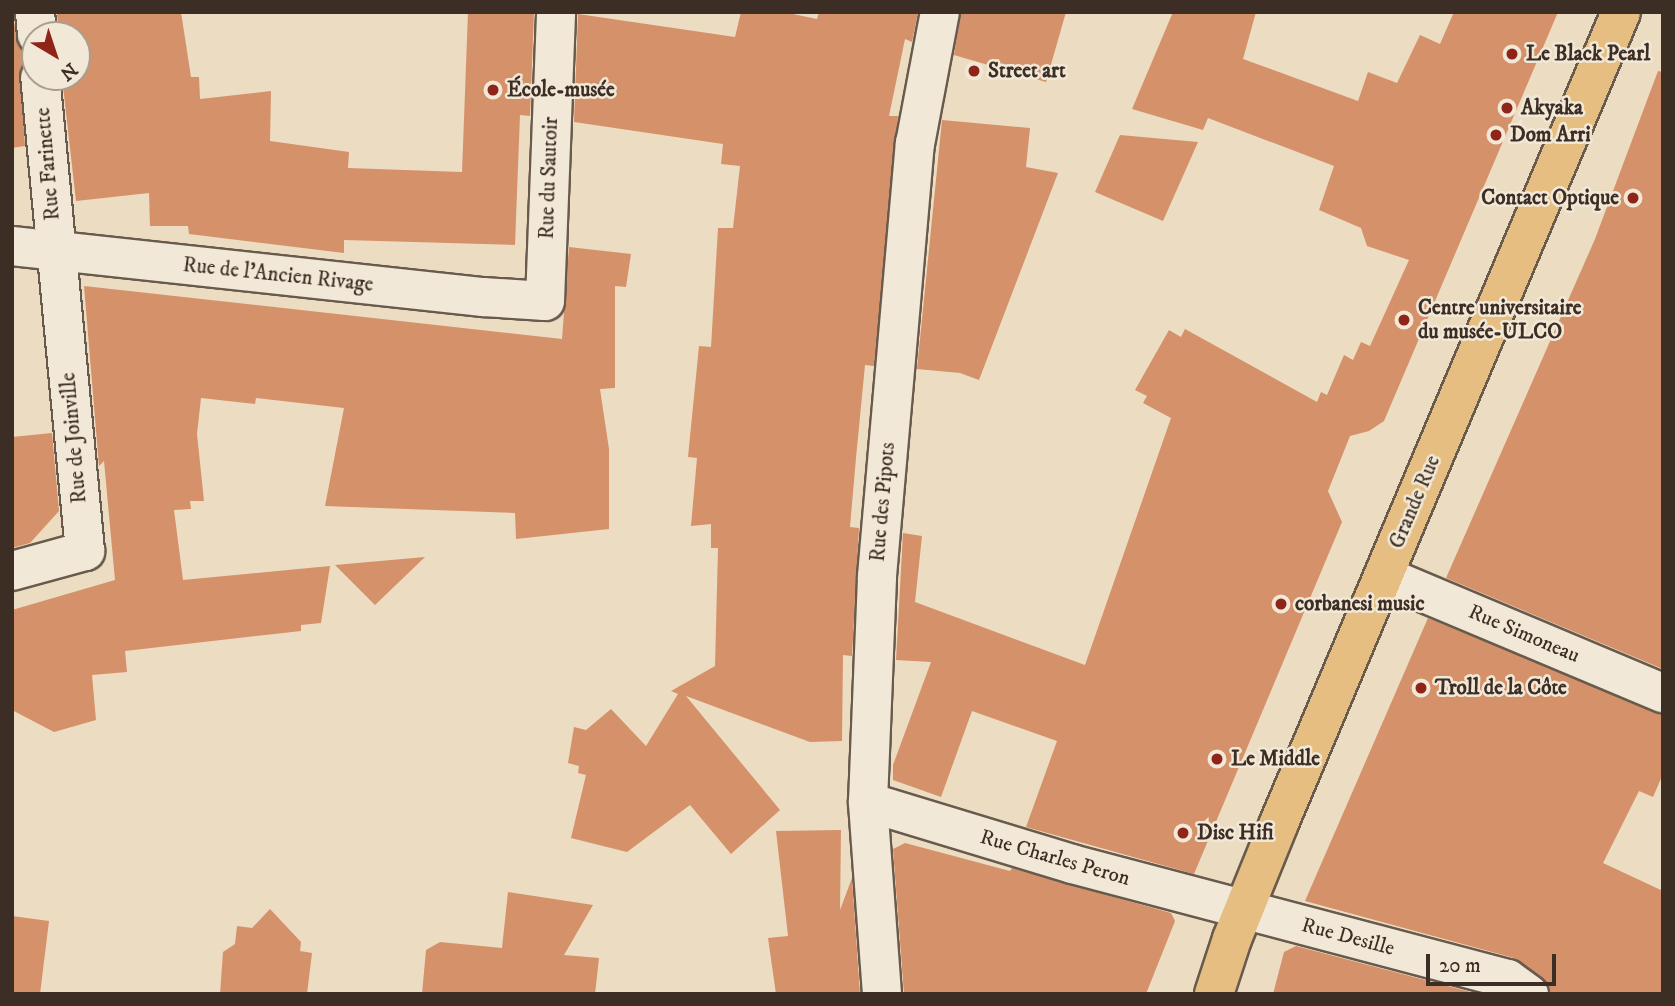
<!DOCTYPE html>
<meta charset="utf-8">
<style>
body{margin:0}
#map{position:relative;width:1675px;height:1006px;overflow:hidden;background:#ebdcc2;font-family:"IM FELL DW Pica",serif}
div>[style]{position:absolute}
.building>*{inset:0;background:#d5916a}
.roads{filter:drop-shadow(2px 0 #685a4c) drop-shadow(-2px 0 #685a4c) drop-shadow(0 2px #685a4c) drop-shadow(0 -2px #685a4c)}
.minor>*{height:38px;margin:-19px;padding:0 19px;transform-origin:19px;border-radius:19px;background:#f2e8d7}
.major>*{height:38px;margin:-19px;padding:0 19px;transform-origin:19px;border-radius:19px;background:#e6be81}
.dots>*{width:19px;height:19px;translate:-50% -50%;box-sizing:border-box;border:4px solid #f2e8d7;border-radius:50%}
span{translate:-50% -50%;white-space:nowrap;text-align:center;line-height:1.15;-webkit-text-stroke:5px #f2e8d7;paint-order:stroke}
.poi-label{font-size:21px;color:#3d2e25;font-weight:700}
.left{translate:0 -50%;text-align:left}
.right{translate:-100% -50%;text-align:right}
.street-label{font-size:21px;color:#3d2e25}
.frame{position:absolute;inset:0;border:14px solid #3d2e25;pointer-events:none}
.north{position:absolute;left:21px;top:21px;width:70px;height:70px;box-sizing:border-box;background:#f2e8d7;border:2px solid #aa9e90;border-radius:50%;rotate:141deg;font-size:19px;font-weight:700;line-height:28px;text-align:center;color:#3d2e25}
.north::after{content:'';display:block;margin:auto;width:24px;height:32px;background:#8f2418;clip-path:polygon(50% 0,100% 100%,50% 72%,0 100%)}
.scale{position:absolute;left:1426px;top:954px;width:130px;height:32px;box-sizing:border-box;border:4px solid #3d2e25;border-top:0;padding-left:9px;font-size:21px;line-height:24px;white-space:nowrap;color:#3d2e25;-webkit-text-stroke:5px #f2e8d7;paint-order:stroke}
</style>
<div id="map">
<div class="building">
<i style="clip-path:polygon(12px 12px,19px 47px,35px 56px,27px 60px,20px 69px,25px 146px,12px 148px)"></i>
<i style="clip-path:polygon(57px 12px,181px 12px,191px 77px,199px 77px,200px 99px,271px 91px,270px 141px,349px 152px,348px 168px,462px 172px,468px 12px,534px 12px,530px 116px,520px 115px,515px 245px,344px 240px,344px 253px,189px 234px,188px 226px,150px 226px,149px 193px,76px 201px,62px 77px,77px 77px,77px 35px,59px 35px)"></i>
<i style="clip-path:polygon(741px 12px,783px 12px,817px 19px,819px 12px,918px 12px,912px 42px,905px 39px,889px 116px,898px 116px,874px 366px,865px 365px,856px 458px,850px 527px,859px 528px,852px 656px,843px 655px,842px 741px,810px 742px,686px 696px,780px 810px,731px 854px,690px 805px,627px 852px,571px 838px,586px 775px,578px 773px,579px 766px,568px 763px,574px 727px,586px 730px,611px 709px,646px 746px,678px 694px,671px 691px,715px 666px,718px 548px,711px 548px,711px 524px,691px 526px,697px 458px,688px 457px,699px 346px,711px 347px,718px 228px,733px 228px,740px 166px,721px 164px,723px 144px,574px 122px,578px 14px,735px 37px)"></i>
<i style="clip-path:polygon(961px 12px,1066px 12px,1046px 82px,954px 55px)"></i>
<i style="clip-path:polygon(1173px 12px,1256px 12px,1243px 59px,1358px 101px,1368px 72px,1397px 83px,1420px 35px,1440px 44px,1454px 12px,1558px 12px,1384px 421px,1369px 431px,1350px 436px,1328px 491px,1342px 522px,1194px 874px,1026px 827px,1057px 741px,972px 711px,941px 797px,893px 780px,893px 765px,931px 662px,896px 660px,903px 533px,922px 536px,915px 602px,1085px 665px,1171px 418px,1143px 403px,1147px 396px,1135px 390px,1169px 330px,1181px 337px,1185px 329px,1317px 402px,1321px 392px,1327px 395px,1344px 355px,1353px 360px,1361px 342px,1370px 346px,1409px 260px,1367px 246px,1361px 228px,1319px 210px,1334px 166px,1208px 118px,1203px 130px,1132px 109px)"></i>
<i style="clip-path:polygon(1658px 71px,1663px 72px,1663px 669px,1446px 578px,1595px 239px)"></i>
<i style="clip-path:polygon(942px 120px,1030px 128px,1026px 167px,1058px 173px,979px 380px,960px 373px,917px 369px)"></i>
<i style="clip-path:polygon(1120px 135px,1198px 142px,1163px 221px,1095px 192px)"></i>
<i style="clip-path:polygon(569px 247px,631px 254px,626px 287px,615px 286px,615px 388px,600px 389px,609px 449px,609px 529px,516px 539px,515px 513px,325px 506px,344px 408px,256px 398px,255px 404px,201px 398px,197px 434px,204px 501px,190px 501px,191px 509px,174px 510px,183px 580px,330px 566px,321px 623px,301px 625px,301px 631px,125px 651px,127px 672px,92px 675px,96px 720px,54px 732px,12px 710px,12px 610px,115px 580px,104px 461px,99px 466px,84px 286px,562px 339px)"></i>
<i style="clip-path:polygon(52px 433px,59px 511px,30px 543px,12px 548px,12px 437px)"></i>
<i style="clip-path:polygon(425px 557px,375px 605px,335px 565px)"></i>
<i style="clip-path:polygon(1428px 618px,1663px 714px,1663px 774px,1653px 797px,1639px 791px,1603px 863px,1663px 891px,1663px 994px,1550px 994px,1542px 977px,1514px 958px,1305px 901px)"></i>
<i style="clip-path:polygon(841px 830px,840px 910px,852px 878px,860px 994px,776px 994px,768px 938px,788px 936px,776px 831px)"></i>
<i style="clip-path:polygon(905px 843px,1010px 871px,1012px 868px,1171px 913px,1175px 921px,1146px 994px,904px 994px,893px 849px)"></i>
<i style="clip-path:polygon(508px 892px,593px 905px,564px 955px,599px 958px,595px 994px,422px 994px,426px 950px,440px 942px,502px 948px)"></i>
<i style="clip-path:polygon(270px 909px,301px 942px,300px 951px,312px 953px,307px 994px,220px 994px,223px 952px,235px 944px,237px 926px,252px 928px)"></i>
<i style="clip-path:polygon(12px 916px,49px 921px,40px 994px,12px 994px)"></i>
<i style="clip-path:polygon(1296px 946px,1478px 994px,1273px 994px,1284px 952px)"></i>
</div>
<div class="roads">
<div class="minor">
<i style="left:35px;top:12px;width:23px;rotate:85deg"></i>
<i style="left:12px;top:246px;width:474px;rotate:6.2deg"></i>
<i style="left:483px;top:297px;width:62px;rotate:3.7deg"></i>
<i style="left:545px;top:301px;width:289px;rotate:-87.8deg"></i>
<i style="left:12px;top:571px;width:76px;rotate:-15.3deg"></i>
<i style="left:85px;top:551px;width:476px;rotate:-95.4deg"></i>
<i style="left:1384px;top:576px;width:303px;rotate:22.8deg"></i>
<i style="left:868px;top:802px;width:213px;rotate:16.9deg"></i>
<i style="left:1072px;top:864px;width:451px;rotate:14.8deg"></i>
<i style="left:1508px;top:979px;width:26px;rotate:36deg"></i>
<i style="left:882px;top:994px;width:193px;rotate:-94.2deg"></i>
<i style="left:868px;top:802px;width:226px;rotate:-87.7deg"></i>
<i style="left:877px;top:576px;width:434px;rotate:-85deg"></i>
<i style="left:915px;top:144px;width:134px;rotate:-79.3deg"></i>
</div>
<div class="major">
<i style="left:1214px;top:994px;width:58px;rotate:-71.9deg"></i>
<i style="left:1232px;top:939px;width:125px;rotate:-67.9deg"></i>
<i style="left:1279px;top:823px;width:880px;rotate:-67.13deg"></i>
</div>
</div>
<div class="dots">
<i style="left:1512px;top:54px;background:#8f2418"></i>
<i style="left:974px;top:71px;background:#8f2418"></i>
<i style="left:493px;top:90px;background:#8f2418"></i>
<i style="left:1507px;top:108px;background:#8f2418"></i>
<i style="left:1496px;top:135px;background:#8f2418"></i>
<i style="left:1633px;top:198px;background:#8f2418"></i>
<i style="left:1404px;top:320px;background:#8f2418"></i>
<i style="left:1281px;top:604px;background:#8f2418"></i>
<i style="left:1421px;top:688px;background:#8f2418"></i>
<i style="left:1217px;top:759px;background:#8f2418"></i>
<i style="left:1183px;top:833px;background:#8f2418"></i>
</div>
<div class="poi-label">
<span class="left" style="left:1526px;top:54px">Le Black Pearl</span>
<span class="left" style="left:988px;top:71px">Street art</span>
<span class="left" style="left:507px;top:90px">École-musée</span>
<span class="left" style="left:1521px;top:108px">Akyaka</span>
<span class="left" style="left:1510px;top:135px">Dom Arri</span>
<span class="right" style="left:1619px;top:198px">Contact Optique</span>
<span class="left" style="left:1418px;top:320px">Centre universitaire<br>du musée-ULCO</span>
<span class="left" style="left:1295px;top:604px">corbanesi music</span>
<span class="left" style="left:1435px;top:688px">Troll de la Côte</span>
<span class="left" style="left:1231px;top:759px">Le Middle</span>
<span class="left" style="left:1197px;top:833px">Disc Hifi</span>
</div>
<div class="street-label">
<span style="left:48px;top:164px;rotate:-95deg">Rue Farinette</span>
<span style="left:549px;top:178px;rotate:-88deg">Rue du Sautoir</span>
<span style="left:278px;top:275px;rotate:6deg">Rue de l'Ancien Rivage</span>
<span style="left:74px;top:438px;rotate:-95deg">Rue de Joinville</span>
<span style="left:883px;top:502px;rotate:-85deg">Rue des Pipots</span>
<span style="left:1415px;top:502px;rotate:-67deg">Grande Rue</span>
<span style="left:1524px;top:634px;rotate:23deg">Rue Simoneau</span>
<span style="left:1055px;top:858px;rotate:16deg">Rue Charles Peron</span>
<span style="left:1348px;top:937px;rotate:15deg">Rue Desille</span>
</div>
<div class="frame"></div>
<div class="north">N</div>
<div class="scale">20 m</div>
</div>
